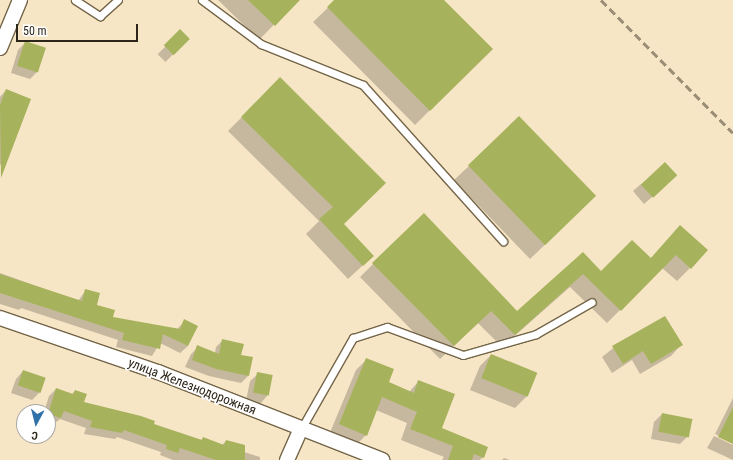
<!DOCTYPE html>
<meta charset="utf-8">
<style>
body{margin:0}
#map{position:relative;width:733px;height:460px;overflow:hidden;background:#f7e6c6;font-family:"Roboto Condensed",sans-serif}
div>[style]{position:absolute}
.shadow>*{inset:0;background:#0003;transform-origin:0 0}
.building>*{inset:0;background:#a7b35c;transform-origin:0 0}
.roads{filter:drop-shadow(1px 0 #746548) drop-shadow(-1px 0 #746548) drop-shadow(0 1px #746548) drop-shadow(0 -1px #746548)}
.service>*{height:7px;margin:-3.5px;padding:0 3.5px;transform-origin:3.5px;border-radius:3.5px;background:#fff}
.minor>*{height:14px;margin:-7px;padding:0 7px;transform-origin:7px;border-radius:7px;background:#fff}
.rail>*{height:3px;margin-top:-1.5px;transform-origin:0;background:repeating-linear-gradient(90deg,#998d76 0 8px,transparent 0 12px)}
span{translate:-50% -50%;white-space:nowrap;text-align:center;line-height:1.15;-webkit-text-stroke:3.5px #fff;paint-order:stroke}
.street-label{font-size:13px;color:#2c2519}
.north{position:absolute;left:16px;top:404px;width:40px;height:40px;box-sizing:border-box;background:#fff;border:1px solid #aba8a3;border-radius:50%;rotate:187deg;font-size:11px;font-weight:700;line-height:16px;text-align:center;color:#2c2519}
.north::after{content:'';display:block;margin:auto;width:14px;height:18px;background:#3072a8;clip-path:polygon(50% 0,100% 100%,50% 72%,0 100%)}
.scale{position:absolute;left:16px;top:24px;width:122px;height:18px;box-sizing:border-box;border:2px solid #2c2519;border-top:0;padding-left:5px;font-size:12px;line-height:14px;white-space:nowrap;color:#2c2519;-webkit-text-stroke:3px #fff;paint-order:stroke}
</style>
<div id="map">
<div class="shadow">
<i style="clip-path:polygon(218px 0,298px 0,259px 40px)"></i>
<i style="clip-path:polygon(336px 0,443px 0,491px 49px,415px 125px,313px 22px)"></i>
<i style="left:181px;top:31px;width:11px;height:33px;rotate:45deg"></i>
<i style="clip-path:polygon(26px 42px,38px 71px,30px 79px,11px 73px,18px 50px)"></i>
<i style="clip-path:polygon(280px 79px,343px 224px,373px 256px,348px 279px,306px 234px,319px 221px,228px 131px)"></i>
<i style="clip-path:polygon(6px 90px,8px 157px,0 165px,0 97px)"></i>
<i style="clip-path:polygon(469px 166px,580px 211px,530px 259px,454px 180px)"></i>
<i style="clip-path:polygon(668px 183px,644px 204px,633px 191px,641px 184px)"></i>
<i style="clip-path:polygon(680px 226px,690px 268px,677px 281px,662px 268px,607px 323px,570px 287px,502px 347px,478px 323px,440px 359px,360px 277px,373px 264px,517px 312px,583px 253px,601px 273px,650px 259px)"></i>
<i style="clip-path:polygon(0 273px,78px 301px,86px 290px,96px 305px,112px 318px,177px 329px,185px 321px,188px 346px,180px 353px,160px 343px,152px 356px,116px 347px,118px 340px,21px 308px,19px 310px,0 304px)"></i>
<i style="clip-path:polygon(626px 338px,627px 340px,681px 345px,671px 356px,640px 374px,632px 360px,612px 373px,602px 357px)"></i>
<i style="clip-path:polygon(223px 340px,240px 356px,251px 358px,248px 376px,241px 383px,209px 376px,185px 367px,191px 354px,198px 347px,215px 353px,216px 347px)"></i>
<i style="clip-path:polygon(491px 355px,536px 374px,526px 397px,515px 408px,470px 390px,480px 366px)"></i>
<i style="clip-path:polygon(367px 359px,388px 382px,409px 392px,419px 381px,441px 429px,483px 457px,480px 460px,442px 460px,444px 457px,401px 440px,407px 423px,376px 410px,366px 435px,355px 446px,329px 435px,356px 370px)"></i>
<i style="clip-path:polygon(23px 371px,40px 392px,32px 400px,11px 393px,16px 379px)"></i>
<i style="clip-path:polygon(258px 374px,267px 396px,260px 404px,246px 401px,250px 381px)"></i>
<i style="clip-path:polygon(56px 389px,72px 394px,75px 391px,83px 403px,200px 441px,203px 438px,222px 445px,226px 441px,244px 452px,260px 457px,260px 460px,173px 460px,160px 455px,161px 452px,117px 437px,115px 439px,84px 434px,86px 428px,60px 419px,54px 424px,48px 422px,48px 412px,44px 412px,49px 396px)"></i>
<i style="clip-path:polygon(733px 398px,733px 443px,715px 434px)"></i>
<i style="clip-path:polygon(662px 414px,688px 436px,680px 444px,651px 439px,654px 422px)"></i>
<i style="clip-path:polygon(714px 436px,733px 445px,733px 460px,707px 448px)"></i>
<i style="clip-path:polygon(504px 458px,510px 460px,502px 460px)"></i>
</div>
<div class="building">
<i style="clip-path:polygon(248px 0,300px 0,275px 26px)"></i>
<i style="clip-path:polygon(334px 0,444px 0,493px 49px,430px 111px,327px 7px)"></i>
<i style="left:180px;top:29px;width:14px;height:23px;rotate:45deg"></i>
<i style="left:25px;top:41px;width:22px;height:26px;rotate:18deg"></i>
<i style="clip-path:polygon(280px 77px,386px 183px,344px 224px,374px 256px,363px 266px,319px 219px,333px 207px,241px 117px)"></i>
<i style="clip-path:polygon(6px 89px,31px 99px,1px 178px,0 105px)"></i>
<i style="left:519px;top:116px;width:111px;height:71px;rotate:46deg"></i>
<i style="left:665px;top:162px;width:18px;height:33px;rotate:47deg"></i>
<i style="clip-path:polygon(424px 213px,517px 311px,583px 252px,601px 271px,632px 240px,651px 258px,680px 225px,708px 250px,691px 269px,676px 255px,621px 311px,583px 274px,515px 335px,491px 311px,454px 346px,372px 263px)"></i>
<i style="clip-path:polygon(0 274px,82px 301px,85px 289px,100px 293px,97px 305px,115px 310px,113px 317px,180px 329px,184px 319px,198px 326px,188px 346px,163px 334px,160px 349px,122px 340px,124px 333px,0 293px)"></i>
<i style="clip-path:polygon(665px 316px,683px 345px,651px 364px,643px 351px,623px 364px,612px 346px)"></i>
<i style="clip-path:polygon(222px 339px,244px 344px,241px 355px,253px 357px,249px 376px,216px 369px,192px 360px,197px 345px,219px 354px)"></i>
<i style="left:491px;top:354px;width:50px;height:26px;rotate:22deg"></i>
<i style="clip-path:polygon(366px 358px,394px 369px,389px 382px,414px 393px,418px 380px,455px 394px,442px 428px,488px 447px,484px 458px,474px 454px,472px 460px,448px 460px,453px 446px,410px 429px,417px 412px,382px 397px,367px 436px,339px 424px)"></i>
<i style="left:23px;top:370px;width:24px;height:16px;rotate:19deg"></i>
<i style="left:257px;top:372px;width:16px;height:21px;rotate:11deg"></i>
<i style="clip-path:polygon(56px 388px,73px 394px,75px 390px,87px 394px,84px 402px,141px 416px,155px 421px,154px 424px,202px 440px,203px 437px,224px 445px,226px 440px,245px 445px,245px 460px,216px 460px,180px 448px,178px 453px,166px 449px,167px 445px,124px 430px,122px 433px,90px 427px,92px 421px,64px 411px,61px 418px,48px 414px)"></i>
<i style="clip-path:polygon(733px 407px,733px 444px,718px 437px)"></i>
<i style="left:662px;top:413px;width:31px;height:19px;rotate:11deg"></i>
</div>
<div class="roads">
<div class="service">
<i style="left:75px;top:0;width:30px;rotate:33deg"></i>
<i style="left:100px;top:16px;width:24px;rotate:-42deg"></i>
<i style="left:202px;top:0;width:74px;rotate:36.7deg"></i>
<i style="left:261px;top:44px;width:110px;rotate:21.9deg"></i>
<i style="left:363px;top:85px;width:210px;rotate:48.1deg"></i>
<i style="left:301px;top:429px;width:105px;rotate:-60.3deg"></i>
<i style="left:353px;top:338px;width:36px;rotate:-18deg"></i>
<i style="left:387px;top:327px;width:81px;rotate:20.2deg"></i>
<i style="left:463px;top:355px;width:76px;rotate:-16deg"></i>
<i style="left:536px;top:334px;width:64px;rotate:-29.7deg"></i>
</div>
<div class="minor">
<i style="left:0;top:48px;width:52px;rotate:-67.4deg"></i>
<i style="left:0;top:318px;width:167px;rotate:18.9deg"></i>
<i style="left:158px;top:372px;width:241px;rotate:21.4deg"></i>
<i style="left:287px;top:460px;width:34px;rotate:-66deg"></i>
</div>
</div>
<div class="rail">
<i style="left:601px;top:0;width:187px;rotate:45.2deg"></i>
</div>
<div class="street-label">
<span style="left:192px;top:387px;rotate:21deg">улица Железнодорожная</span>
</div>
<div class="north">С</div>
<div class="scale">50 m</div>
</div>
